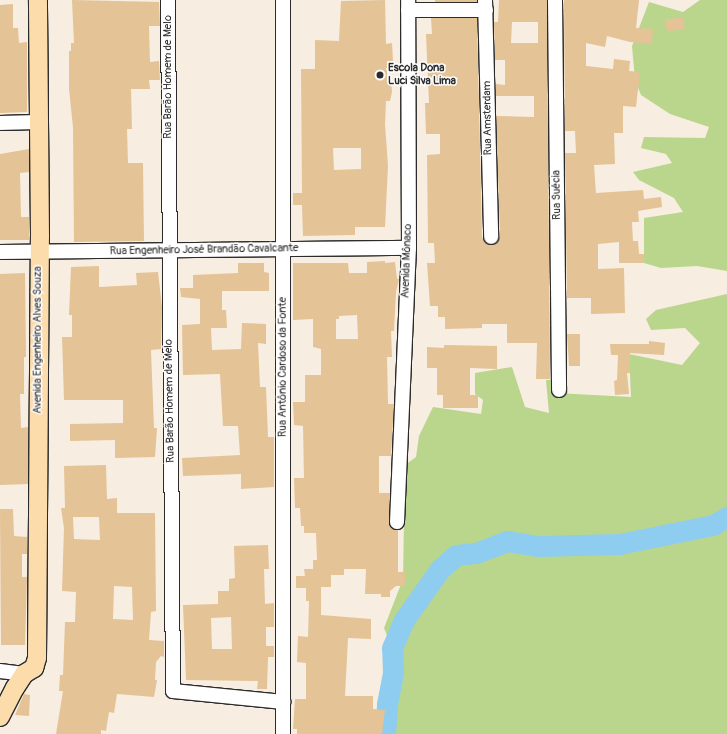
<!DOCTYPE html>
<meta charset="utf-8">
<style>
body{margin:0}
#map{position:relative;width:727px;height:734px;overflow:hidden;background:#f7ede0;font-family:Pangolin,sans-serif}
div>[style]{position:absolute}
.green>*{inset:0;background:#bad68d}
.river>*{height:21px;margin:-10.5px;padding:0 10.5px;transform-origin:10.5px;border-radius:10.5px;background:#8ecdef}
.building>*{inset:0;background:#e4c396;transform-origin:0 0}
.roads{filter:drop-shadow(1px 0 #2b2b2b) drop-shadow(-1px 0 #2b2b2b) drop-shadow(0 1px #2b2b2b) drop-shadow(0 -1px #2b2b2b)}
.minor>*{height:14px;margin:-7px;padding:0 7px;transform-origin:7px;border-radius:7px;background:#fff}
.major>*{height:18px;margin:-9px;padding:0 9px;transform-origin:9px;border-radius:9px;background:#fddcac}
.dots>*{width:11px;height:11px;translate:-50% -50%;box-sizing:border-box;border:2px solid #fff;border-radius:50%}
span{translate:-50% -50%;white-space:nowrap;text-align:center;line-height:1.15;-webkit-text-stroke:3px #fff;paint-order:stroke}
.poi-label{font-size:11px;color:#2b2b2b;font-weight:700}
.left{translate:0 -50%;text-align:left}
.street-label{font-size:11px;color:#2b2b2b}
</style>
<div id="map">
<div class="green">
<i style="clip-path:polygon(700px 0,727px 0,727px 271px,697px 266px,661px 268px,644px 263px,644px 218px,683px 212px,674px 198px,639px 180px,633px 172px,672px 163px,666px 154px,641px 148px,644px 137px,705px 138px,709px 127px,670px 114px,641px 95px,635px 80px,632px 46px,649px 2px,683px 12px)"></i>
<i style="clip-path:polygon(727px 294px,727px 734px,385px 734px,387px 704px,393px 672px,392px 648px,384px 628px,403px 579px,405px 465px,416px 457px,419px 436px,433px 407px,481px 414px,483px 400px,475px 394px,475px 373px,512px 367px,525px 407px,549px 413px,546px 380px,554px 380px,556px 393px,631px 397px,629px 354px,682px 365px,700px 343px,685px 328px,651px 330px,646px 319px,656px 310px)"></i>
</div>
<div class="river">
<i style="left:385px;top:734px;width:30px;rotate:-86deg"></i>
<i style="left:387px;top:704px;width:33px;rotate:-79deg"></i>
<i style="left:393px;top:672px;width:24px;rotate:-92deg"></i>
<i style="left:392px;top:648px;width:30px;rotate:-67deg"></i>
<i style="left:404px;top:620px;width:62px;rotate:-54.8deg"></i>
<i style="left:440px;top:569px;width:21px;rotate:-41deg"></i>
<i style="left:456px;top:555px;width:20px;rotate:-6deg"></i>
<i style="left:476px;top:553px;width:33px;rotate:-21deg"></i>
<i style="left:507px;top:541px;width:31px;rotate:9deg"></i>
<i style="left:538px;top:546px;width:81px;rotate:-1.4deg"></i>
<i style="left:619px;top:544px;width:96px;rotate:-11.4deg"></i>
<i style="left:713px;top:525px;width:16px;rotate:-30deg"></i>
</div>
<div class="building">
<i style="clip-path:polygon(72px 0,159px 2px,160px 26px,149px 26px,150px 62px,159px 61px,160px 80px,149px 80px,150px 89px,131px 89px,132px 129px,127px 129px,128px 163px,143px 163px,144px 241px,74px 242px,73px 127px,69px 89px,69px 51px,71px 51px,71px 43px,74px 43px)"></i>
<i style="clip-path:polygon(evenodd,385px 0,386px 44px,392px 43px,393px 61px,387px 61px,387px 82px,391px 81px,392px 92px,390px 101px,386px 101px,385px 124px,388px 166px,385px 227px,355px 227px,355px 235px,303px 236px,302px 205px,293px 205px,293px 193px,302px 193px,301px 69px,315px 69px,315px 40px,339px 41px,341px 1px,385px 0,333px 148px,361px 148px,361px 169px,334px 170px,333px 148px)"></i>
<i style="left:435px;top:0;width:42px;height:2px"></i>
<i style="clip-path:polygon(evenodd,499px 0,547px 0,550px 379px,536px 379px,537px 343px,507px 343px,507px 324px,482px 324px,482px 328px,445px 329px,445px 317px,438px 317px,438px 306px,430px 306px,427px 263px,435px 263px,434px 243px,428px 243px,427px 155px,440px 154px,440px 134px,426px 134px,425px 103px,429px 103px,426px 34px,432px 34px,431px 18px,477px 18px,482px 237px,487px 244px,495px 244px,500px 237px,496px 116px,534px 117px,534px 96px,496px 96px,496px 84px,505px 85px,505px 60px,495px 60px,494px 22px,498px 22px,499px 0,512px 22px,538px 22px,538px 43px,511px 43px,512px 22px)"></i>
<i style="clip-path:polygon(564px 0,639px 0,636px 28px,653px 29px,652px 44px,630px 42px,607px 36px,605px 47px,586px 43px,586px 66px,613px 69px,614px 59px,630px 61px,629px 71px,640px 72px,636px 107px,623px 106px,623px 133px,614px 133px,615px 164px,594px 165px,596px 193px,643px 190px,644px 199px,661px 197px,662px 207px,638px 211px,639px 222px,632px 222px,633px 241px,638px 241px,639px 254px,644px 254px,644px 263px,619px 263px,619px 242px,598px 244px,598px 269px,624px 268px,625px 313px,591px 314px,591px 298px,567px 298px,565px 153px,576px 153px,575px 131px,565px 131px)"></i>
<i style="clip-path:polygon(13px 4px,13px 28px,18px 28px,19px 43px,27px 42px,27px 112px,0 113px,0 5px)"></i>
<i style="left:683px;top:17px;width:12px;height:18px;rotate:81deg"></i>
<i style="clip-path:polygon(29px 149px,29px 172px,20px 173px,21px 217px,29px 217px,29px 240px,0 240px,0 154px)"></i>
<i style="clip-path:polygon(evenodd,385px 261px,385px 263px,395px 262px,397px 279px,399px 279px,396px 292px,394px 331px,391px 331px,392px 357px,387px 357px,388px 404px,394px 404px,391px 456px,379px 456px,379px 493px,390px 493px,389px 522px,392px 529px,398px 530px,398px 572px,405px 572px,405px 586px,396px 586px,390px 591px,390px 597px,381px 597px,381px 594px,365px 594px,366px 569px,344px 569px,344px 575px,331px 575px,331px 587px,321px 587px,321px 615px,371px 619px,371px 639px,348px 638px,345px 696px,373px 696px,373px 709px,385px 710px,382px 734px,297px 734px,297px 729px,293px 729px,295px 699px,306px 699px,306px 663px,297px 662px,298px 636px,308px 637px,309px 601px,306px 601px,306px 588px,296px 588px,296px 576px,305px 576px,304px 569px,313px 569px,313px 560px,317px 560px,316px 533px,304px 533px,304px 526px,301px 526px,300px 508px,295px 508px,294px 478px,304px 478px,303px 426px,294px 425px,293px 402px,305px 402px,305px 375px,321px 375px,321px 349px,313px 347px,313px 319px,293px 320px,293px 263px,348px 263px,349px 273px,367px 273px,367px 262px,385px 261px,357px 315px,358px 339px,336px 339px,336px 319px,339px 319px,339px 316px,357px 315px)"></i>
<i style="clip-path:polygon(238px 263px,264px 263px,264px 272px,269px 273px,269px 291px,222px 291px,222px 310px,226px 310px,227px 328px,211px 328px,212px 350px,241px 349px,242px 323px,266px 324px,266px 344px,258px 343px,260px 387px,266px 387px,268px 437px,274px 437px,274px 487px,241px 489px,241px 474px,183px 476px,182px 458px,240px 455px,238px 426px,223px 426px,220px 374px,183px 375px,182px 325px,200px 324px,200px 299px,181px 297px,180px 288px,193px 288px,193px 275px,238px 273px)"></i>
<i style="clip-path:polygon(99px 266px,99px 287px,137px 285px,136px 273px,158px 272px,162px 307px,161px 349px,151px 350px,154px 428px,157px 428px,155px 457px,115px 458px,115px 440px,70px 441px,70px 424px,123px 423px,123px 400px,64px 400px,62px 337px,72px 337px,72px 315px,69px 315px,71px 267px)"></i>
<i style="clip-path:polygon(25px 273px,26px 357px,24px 357px,24px 394px,20px 394px,21px 428px,28px 427px,28px 484px,0 485px,0 274px)"></i>
<i style="clip-path:polygon(567px 334px,580px 334px,580px 366px,569px 366px)"></i>
<i style="clip-path:polygon(649px 341px,665px 343px,664px 355px,630px 353px,630px 373px,627px 373px,629px 394px,615px 395px,614px 381px,617px 380px,618px 355px,611px 355px,610px 344px,649px 344px)"></i>
<i style="clip-path:polygon(444px 345px,497px 346px,497px 369px,470px 368px,470px 395px,478px 395px,478px 408px,443px 408px,443px 395px,437px 395px,437px 368px,427px 368px,427px 347px,444px 348px)"></i>
<i style="clip-path:polygon(evenodd,106px 465px,107px 499px,117px 498px,117px 513px,155px 513px,156px 611px,151px 612px,149px 640px,164px 641px,164px 657px,161px 656px,156px 662px,155px 680px,157px 680px,154px 697px,117px 694px,114px 713px,109px 712px,106px 731px,101px 730px,101px 734px,56px 734px,63px 691px,59px 691px,60px 675px,63px 675px,65px 622px,75px 622px,76px 592px,62px 591px,64px 528px,61px 508px,65px 508px,64px 466px,106px 465px,73px 517px,99px 517px,100px 540px,74px 539px,73px 517px,106px 465px,114px 586px,132px 587px,133px 620px,113px 619px,114px 586px)"></i>
<i style="clip-path:polygon(0 509px,13px 509px,14px 536px,27px 537px,27px 554px,22px 554px,22px 577px,27px 577px,25px 645px,1px 645px)"></i>
<i style="clip-path:polygon(evenodd,268px 545px,269px 569px,264px 569px,265px 604px,274px 603px,274px 627px,266px 627px,266px 646px,274px 646px,274px 657px,268px 657px,267px 689px,257px 689px,258px 681px,186px 680px,183px 605px,218px 604px,218px 591px,229px 591px,229px 579px,235px 578px,234px 546px,268px 545px,231px 617px,232px 649px,212px 649px,211px 618px,231px 617px)"></i>
<i style="clip-path:polygon(24px 694px,30px 695px,29px 716px,15px 715px)"></i>
</div>
<div class="roads">
<div class="minor">
<i style="left:168px;top:0;width:691px;rotate:89.59deg"></i>
<i style="left:173px;top:691px;width:111px;rotate:5.7deg"></i>
<i style="left:283px;top:0;width:734px;rotate:90deg"></i>
<i style="left:485px;top:0;width:237px;rotate:88.5deg"></i>
<i style="left:555px;top:0;width:390px;rotate:89.4deg"></i>
<i style="left:408px;top:10px;width:78px"></i>
<i style="left:0;top:123px;width:40px;rotate:-1.4deg"></i>
<i style="left:0;top:252px;width:409px;rotate:-0.6deg"></i>
<i style="left:397px;top:522px;width:274px;rotate:-87.5deg"></i>
<i style="left:409px;top:248px;width:248px;rotate:-90.2deg"></i>
<i style="left:0;top:671px;width:24px;rotate:7deg"></i>
</div>
<div class="major">
<i style="left:0;top:717px;width:33px;rotate:-63deg"></i>
<i style="left:15px;top:688px;width:17px;rotate:-57deg"></i>
<i style="left:24px;top:674px;width:12px;rotate:-31deg"></i>
<i style="left:34px;top:668px;width:10px;rotate:-73deg"></i>
<i style="left:37px;top:658px;width:422px;rotate:-89.6deg"></i>
<i style="left:40px;top:236px;width:236px;rotate:-90.5deg"></i>
</div>
</div>
<div class="dots">
<i style="left:380px;top:75px;background:#2b2b2b"></i>
</div>
<div class="poi-label">
<span class="left" style="left:388px;top:75px">Escola Dona<br>Luci Silva Lima</span>
</div>
<div class="street-label">
<span style="left:168px;top:77px;rotate:-90deg">Rua Barão Homem de Melo</span>
<span style="left:488px;top:118px;rotate:-91deg">Rua Amsterdam</span>
<span style="left:557px;top:195px;rotate:-91deg">Rua Suécia</span>
<span style="left:204px;top:250px;rotate:-1deg">Rua Engenheiro José Brandão Cavalcante</span>
<span style="left:407px;top:261px;rotate:-88deg">Avenida Mônaco</span>
<span style="left:38px;top:340px;rotate:-90deg">Avenida Engenheiro Alves Souza</span>
<span style="left:283px;top:367px;rotate:-90deg">Rua Antônio Cardoso da Fonte</span>
<span style="left:170px;top:401px;rotate:-91deg">Rua Barão Homem de Melo</span>
</div>
</div>
